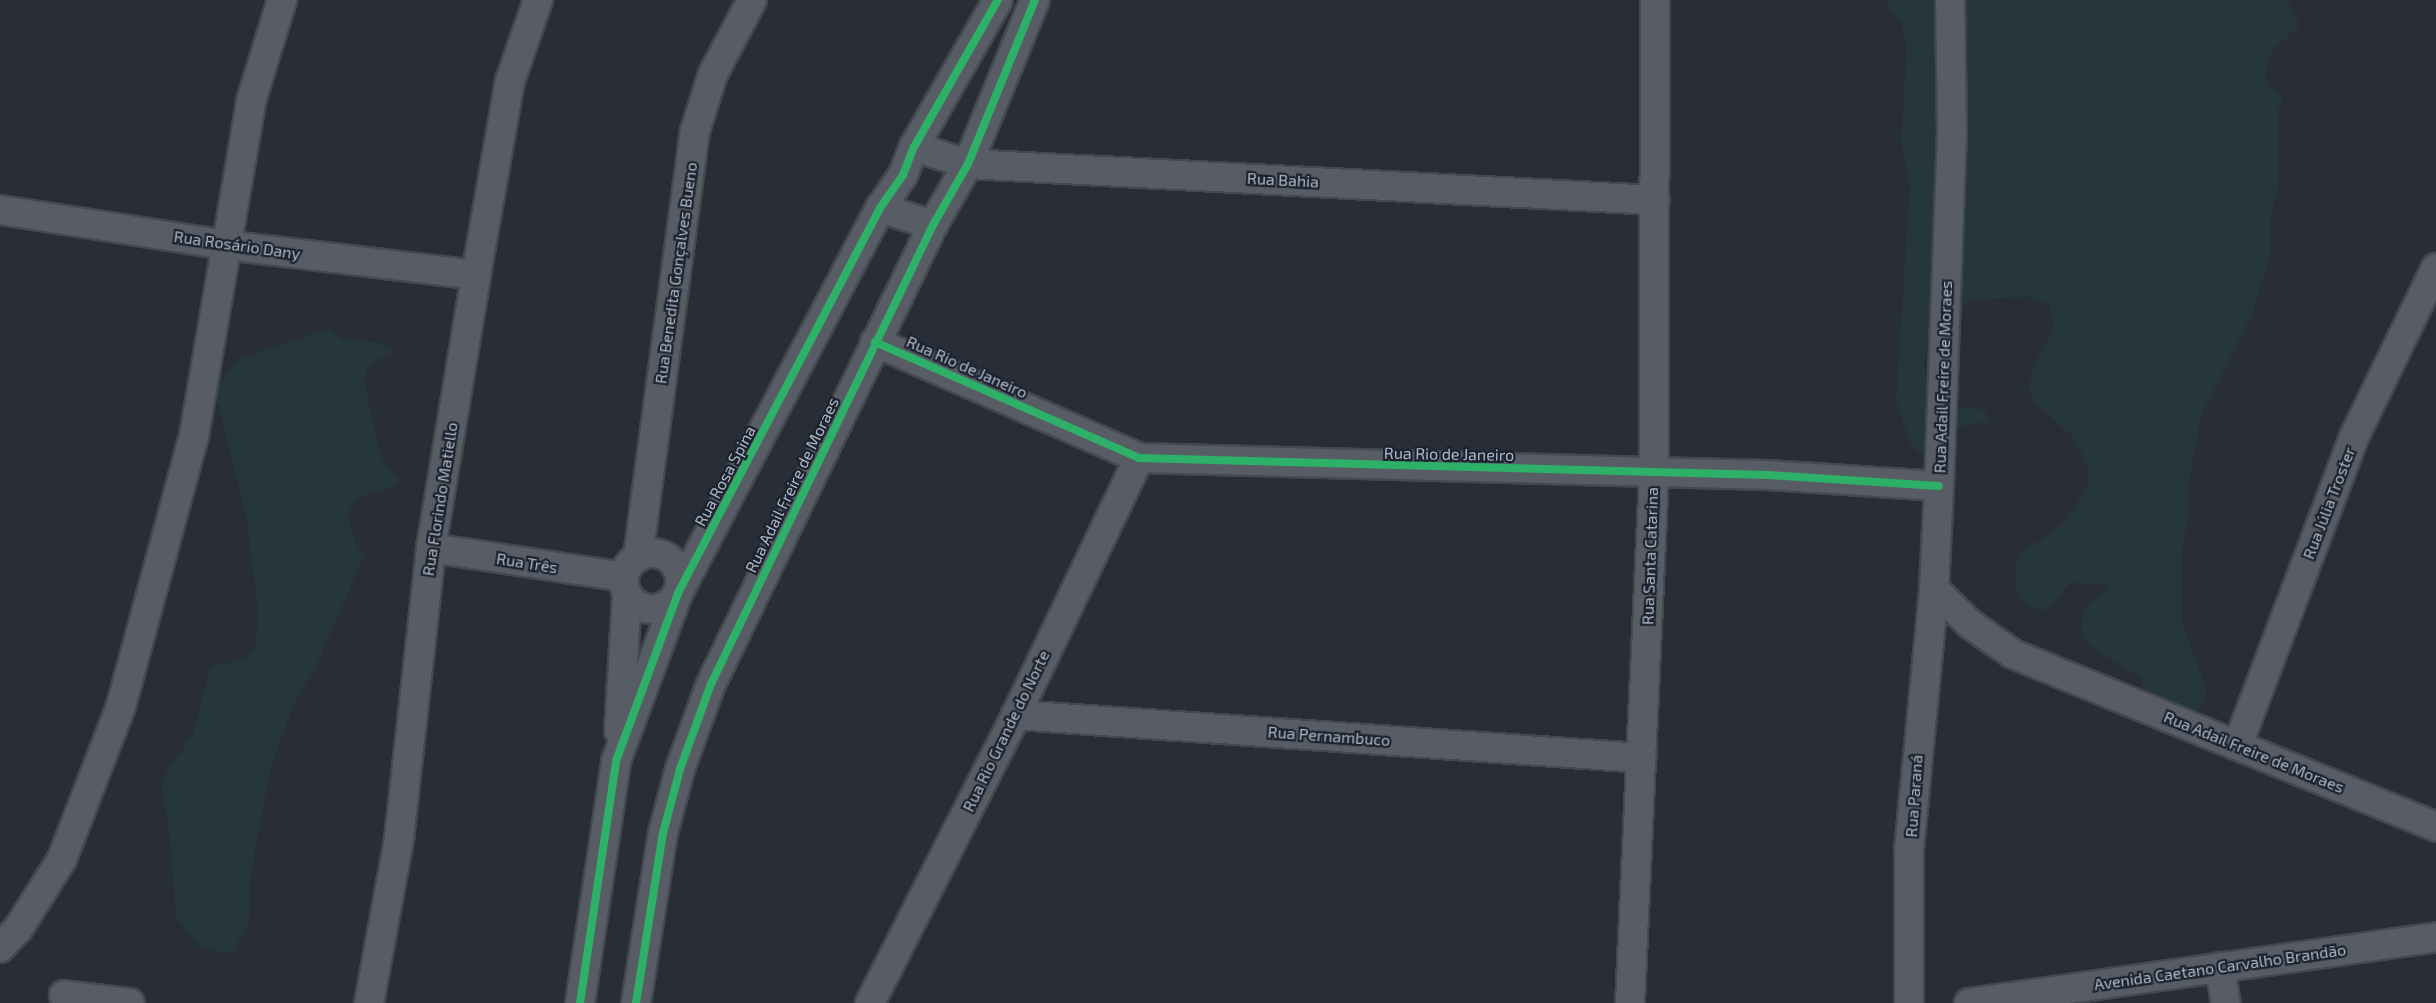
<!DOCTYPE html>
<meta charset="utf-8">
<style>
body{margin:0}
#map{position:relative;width:2436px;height:1003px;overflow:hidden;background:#282d36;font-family:"Exo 2",sans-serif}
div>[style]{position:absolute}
.green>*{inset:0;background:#25373c}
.roads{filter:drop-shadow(2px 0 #44484f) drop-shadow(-2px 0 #44484f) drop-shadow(0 2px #44484f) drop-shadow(0 -2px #44484f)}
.minor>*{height:28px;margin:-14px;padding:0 14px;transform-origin:14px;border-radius:14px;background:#585c64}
.minor>.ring{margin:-14px;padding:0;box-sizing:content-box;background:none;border:28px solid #585c64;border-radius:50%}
.cycleway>*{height:8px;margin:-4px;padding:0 4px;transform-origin:4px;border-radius:4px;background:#2db169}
span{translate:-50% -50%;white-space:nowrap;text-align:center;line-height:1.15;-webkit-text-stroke:4.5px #1b2330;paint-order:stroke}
.street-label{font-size:16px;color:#b1b9c7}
</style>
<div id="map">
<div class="green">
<i style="clip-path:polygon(1885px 0,2287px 0,2300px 25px,2271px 52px,2265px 73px,2268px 85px,2283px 97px,2278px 111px,2278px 185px,2271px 216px,2271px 253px,2252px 314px,2202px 413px,2189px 480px,2188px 518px,2182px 548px,2181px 622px,2205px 684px,2205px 700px,2193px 719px,2139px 690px,2143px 686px,2139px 676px,2096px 651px,2081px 635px,2084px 608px,2108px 589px,2108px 584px,2070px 583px,2044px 611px,2027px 606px,2016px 588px,2016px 566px,2020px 554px,2067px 521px,2089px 481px,2088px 465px,2072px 436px,2035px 402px,2029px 389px,2034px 365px,2054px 328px,2050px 305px,2029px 297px,1978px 299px,1948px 310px,1937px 320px,1923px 365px,1936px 409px,1976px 408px,1988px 414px,1987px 422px,1965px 425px,1922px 455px,1910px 443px,1896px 402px,1910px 186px,1901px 141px,1907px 48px,1901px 23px)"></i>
<i style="clip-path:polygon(328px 329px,342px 339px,381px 343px,396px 350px,369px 364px,364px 380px,380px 456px,399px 481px,393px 487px,356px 498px,347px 517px,358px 549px,365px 554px,314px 671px,295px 702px,270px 769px,250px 880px,249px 923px,231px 954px,200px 947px,176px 916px,170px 836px,161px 781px,194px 732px,210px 667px,245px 659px,256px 647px,258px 611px,246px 516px,217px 398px,218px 383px,241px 358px)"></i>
</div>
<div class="roads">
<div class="minor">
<i style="left:914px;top:147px;width:57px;rotate:17.5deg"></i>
<i style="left:968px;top:164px;width:688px;rotate:3deg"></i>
<i style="left:880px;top:208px;width:56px;rotate:17.8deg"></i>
<i style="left:0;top:210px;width:228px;rotate:8.8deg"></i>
<i style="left:225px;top:245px;width:253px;rotate:6.8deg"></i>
<i style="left:875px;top:342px;width:288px;rotate:23.7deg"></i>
<i style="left:1139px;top:458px;width:629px;rotate:1.55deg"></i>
<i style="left:1768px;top:475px;width:171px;rotate:3.7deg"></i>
<i style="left:431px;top:548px;width:195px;rotate:8.5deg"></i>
<i class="ring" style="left:624px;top:553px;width:28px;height:28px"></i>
<i style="left:638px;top:557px;width:430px;rotate:-82.4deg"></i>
<i style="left:695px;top:131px;width:60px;rotate:-72.5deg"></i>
<i style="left:713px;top:74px;width:84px;rotate:-62.2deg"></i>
<i style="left:1934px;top:589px;width:50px;rotate:44.2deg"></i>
<i style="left:1970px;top:624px;width:52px;rotate:34.9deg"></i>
<i style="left:2013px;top:654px;width:457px;rotate:22.2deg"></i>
<i style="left:1016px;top:715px;width:627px;rotate:3.93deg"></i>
<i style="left:619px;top:731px;width:136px;rotate:-86.6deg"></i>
<i style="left:2238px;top:744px;width:326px;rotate:-69.3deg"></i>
<i style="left:2353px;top:439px;width:190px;rotate:-64.1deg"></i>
<i style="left:0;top:948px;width:26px;rotate:-47deg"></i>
<i style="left:18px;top:929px;width:83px;rotate:-57.8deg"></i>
<i style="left:62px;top:859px;width:164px;rotate:-68.9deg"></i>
<i style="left:121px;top:706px;width:280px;rotate:-74.9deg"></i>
<i style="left:194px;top:436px;width:340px;rotate:-80.3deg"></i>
<i style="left:251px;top:101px;width:106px;rotate:-72.9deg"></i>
<i style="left:2220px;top:967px;width:36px;rotate:81deg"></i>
<i style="left:64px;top:995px;width:66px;rotate:6.9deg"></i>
<i style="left:369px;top:1003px;width:167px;rotate:-79.6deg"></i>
<i style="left:399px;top:839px;width:293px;rotate:-83.7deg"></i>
<i style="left:431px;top:548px;width:277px;rotate:-80.6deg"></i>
<i style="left:476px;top:275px;width:197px;rotate:-80.1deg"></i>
<i style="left:510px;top:81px;width:86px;rotate:-70.9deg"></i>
<i style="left:580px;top:1003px;width:245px;rotate:-81.5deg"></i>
<i style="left:616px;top:761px;width:179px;rotate:-69.7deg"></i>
<i style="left:678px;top:593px;width:435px;rotate:-62.3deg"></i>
<i style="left:880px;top:208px;width:40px;rotate:-55.1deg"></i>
<i style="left:903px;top:175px;width:30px;rotate:-69deg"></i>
<i style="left:914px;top:147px;width:169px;rotate:-60.3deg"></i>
<i style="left:636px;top:1003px;width:172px;rotate:-81deg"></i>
<i style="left:663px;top:833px;width:66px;rotate:-75.1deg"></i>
<i style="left:680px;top:769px;width:90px;rotate:-70deg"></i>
<i style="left:711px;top:684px;width:510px;rotate:-64.19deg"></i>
<i style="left:933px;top:225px;width:70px;rotate:-60.2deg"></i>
<i style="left:968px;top:164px;width:177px;rotate:-67.8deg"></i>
<i style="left:870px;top:1003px;width:323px;rotate:-63.1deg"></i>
<i style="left:1016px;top:715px;width:285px;rotate:-64.4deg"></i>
<i style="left:1630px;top:1003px;width:529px;rotate:-87.4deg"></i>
<i style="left:1654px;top:475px;width:475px;rotate:-89.9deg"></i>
<i style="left:1909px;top:1003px;width:153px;rotate:-90deg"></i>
<i style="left:1909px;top:850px;width:262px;rotate:-84.5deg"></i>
<i style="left:1934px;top:589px;width:103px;rotate:-87.2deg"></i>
<i style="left:1939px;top:486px;width:350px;rotate:-87.9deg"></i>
<i style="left:1952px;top:136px;width:136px;rotate:-90.8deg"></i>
<i style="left:1969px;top:1003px;width:472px;rotate:-8deg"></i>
</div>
</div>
<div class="cycleway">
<i style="left:875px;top:342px;width:288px;rotate:23.7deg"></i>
<i style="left:1139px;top:458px;width:629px;rotate:1.55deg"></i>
<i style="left:1768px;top:475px;width:171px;rotate:3.7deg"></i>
<i style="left:580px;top:1003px;width:245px;rotate:-81.5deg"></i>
<i style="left:616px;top:761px;width:179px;rotate:-69.7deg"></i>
<i style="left:678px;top:593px;width:435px;rotate:-62.3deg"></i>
<i style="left:880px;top:208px;width:40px;rotate:-55.1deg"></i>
<i style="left:903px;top:175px;width:30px;rotate:-69deg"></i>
<i style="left:914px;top:147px;width:169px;rotate:-60.3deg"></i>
<i style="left:636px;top:1003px;width:172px;rotate:-81deg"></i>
<i style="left:663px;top:833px;width:66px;rotate:-75.1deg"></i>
<i style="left:680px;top:769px;width:90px;rotate:-70deg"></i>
<i style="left:711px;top:684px;width:510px;rotate:-64.19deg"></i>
<i style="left:933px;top:225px;width:70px;rotate:-60.2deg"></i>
<i style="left:968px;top:164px;width:177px;rotate:-67.8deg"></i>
</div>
<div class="street-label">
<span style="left:1283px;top:180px;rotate:3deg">Rua Bahia</span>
<span style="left:237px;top:245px;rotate:8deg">Rua Rosário Dany</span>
<span style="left:676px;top:273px;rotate:-82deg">Rua Benedita Gonçalves Bueno</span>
<span style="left:967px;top:367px;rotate:24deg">Rua Rio de Janeiro</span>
<span style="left:1943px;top:377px;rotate:-88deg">Rua Adail Freire de Moraes</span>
<span style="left:1449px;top:454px;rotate:1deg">Rua Rio de Janeiro</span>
<span style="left:725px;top:476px;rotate:-62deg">Rua Rosa Spina</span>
<span style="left:792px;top:485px;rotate:-64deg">Rua Adail Freire de Moraes</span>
<span style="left:440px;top:499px;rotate:-81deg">Rua Florindo Matiello</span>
<span style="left:2329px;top:503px;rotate:-69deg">Rua Júlia Troster</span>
<span style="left:1650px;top:556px;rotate:-88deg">Rua Santa Catarina</span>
<span style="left:527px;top:563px;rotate:9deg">Rua Três</span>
<span style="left:1006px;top:731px;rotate:-64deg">Rua Rio Grande do Norte</span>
<span style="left:1329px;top:736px;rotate:4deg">Rua Pernambuco</span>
<span style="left:2254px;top:752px;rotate:22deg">Rua Adail Freire de Moraes</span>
<span style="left:1914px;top:796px;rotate:-86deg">Rua Paraná</span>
<span style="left:2220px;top:967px;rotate:-8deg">Avenida Caetano Carvalho Brandão</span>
</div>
</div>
